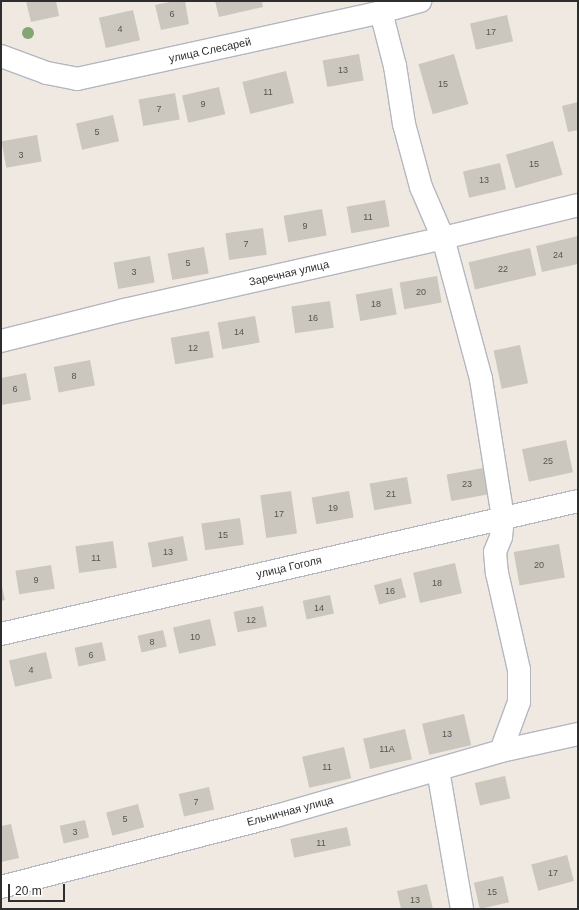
<!DOCTYPE html>
<meta charset="utf-8">
<style>
body{margin:0}
#map{position:relative;width:579px;height:910px;overflow:hidden;background:#efe9e1;font-family:Arial,sans-serif}
div>[style]{position:absolute}
.building>*{inset:0;background:#cbc7bf;transform-origin:0 0}
.roads{filter:drop-shadow(1px 0 #b4b7c1) drop-shadow(-1px 0 #b4b7c1) drop-shadow(0 1px #b4b7c1) drop-shadow(0 -1px #b4b7c1)}
.minor>*{height:22px;margin:-11px;padding:0 11px;transform-origin:11px;border-radius:11px;background:#fff}
.trees>*{width:12px;height:12px;margin:-6px;border-radius:50%;background:#84a574}
span{translate:-50% -50%;white-space:nowrap;text-align:center;line-height:1.15;-webkit-text-stroke:3px #fff;paint-order:stroke}
.number-label{font-size:9px;color:#555452}
.number-label span{-webkit-text-stroke-width:0}
.street-label{font-size:11px;color:#2e2e2e}
.frame{position:absolute;inset:0;border:2px solid #2e2e2e;pointer-events:none}
.scale{position:absolute;left:8px;top:884px;width:57px;height:18px;box-sizing:border-box;border:2px solid #2e2e2e;border-top:0;padding-left:5px;font-size:12px;line-height:14px;white-space:nowrap;color:#2e2e2e;-webkit-text-stroke:3px #fff;paint-order:stroke}
</style>
<div id="map">
<div class="building">
<i style="clip-path:polygon(26px 1px,56px 1px,59px 16px,31px 22px)"></i>
<i style="clip-path:polygon(174px 1px,185px 1px,189px 24px,161px 30px,155px 5px)"></i>
<i style="clip-path:polygon(215px 1px,262px 1px,263px 7px,219px 17px)"></i>
<i style="left:133px;top:10px;width:31px;height:35px;rotate:77deg"></i>
<i style="left:507px;top:15px;width:27px;height:38px;rotate:77deg"></i>
<i style="left:359px;top:54px;width:27px;height:37px;rotate:80deg"></i>
<i style="left:454px;top:54px;width:52px;height:37px;rotate:74deg"></i>
<i style="left:286px;top:71px;width:33px;height:45px;rotate:76deg"></i>
<i style="left:219px;top:87px;width:28px;height:38px;rotate:77deg"></i>
<i style="left:175px;top:93px;width:27px;height:37px;rotate:80deg"></i>
<i style="clip-path:polygon(578px 102px,578px 130px,568px 132px,562px 106px)"></i>
<i style="left:113px;top:115px;width:27px;height:38px;rotate:77deg"></i>
<i style="left:37px;top:135px;width:27px;height:36px;rotate:80deg"></i>
<i style="left:553px;top:141px;width:35px;height:49px;rotate:74deg"></i>
<i style="left:500px;top:163px;width:27px;height:38px;rotate:77deg"></i>
<i style="left:385px;top:200px;width:27px;height:39px;rotate:80deg"></i>
<i style="left:322px;top:209px;width:27px;height:39px;rotate:80deg"></i>
<i style="left:263px;top:228px;width:27px;height:38px;rotate:82deg"></i>
<i style="clip-path:polygon(578px 236px,578px 264px,542px 272px,536px 246px)"></i>
<i style="left:204px;top:247px;width:27px;height:37px;rotate:80deg"></i>
<i style="left:530px;top:248px;width:28px;height:63px;rotate:77deg"></i>
<i style="left:150px;top:256px;width:27px;height:37px;rotate:80deg"></i>
<i style="left:437px;top:276px;width:27px;height:38px;rotate:80deg"></i>
<i style="left:392px;top:288px;width:27px;height:37px;rotate:80deg"></i>
<i style="left:330px;top:301px;width:27px;height:39px;rotate:82deg"></i>
<i style="left:255px;top:316px;width:27px;height:38px;rotate:80deg"></i>
<i style="left:209px;top:331px;width:27px;height:39px;rotate:80deg"></i>
<i style="left:520px;top:345px;width:39px;height:27px;rotate:78deg"></i>
<i style="left:90px;top:360px;width:26px;height:37px;rotate:79deg"></i>
<i style="clip-path:polygon(26px 373px,31px 400px,1px 405px,1px 378px)"></i>
<i style="left:566px;top:440px;width:33px;height:45px;rotate:78deg"></i>
<i style="left:483px;top:468px;width:27px;height:37px;rotate:80deg"></i>
<i style="left:407px;top:477px;width:27px;height:38px;rotate:80deg"></i>
<i style="left:291px;top:491px;width:43px;height:31px;rotate:82deg"></i>
<i style="left:349px;top:491px;width:27px;height:38px;rotate:80deg"></i>
<i style="left:240px;top:518px;width:27px;height:39px;rotate:82deg"></i>
<i style="left:183px;top:536px;width:25px;height:36px;rotate:79deg"></i>
<i style="left:113px;top:541px;width:27px;height:38px;rotate:82deg"></i>
<i style="left:559px;top:544px;width:34px;height:46px;rotate:80deg"></i>
<i style="left:455px;top:563px;width:31px;height:43px;rotate:77deg"></i>
<i style="left:51px;top:565px;width:24px;height:36px;rotate:81deg"></i>
<i style="left:401px;top:578px;width:20px;height:28px;rotate:75deg"></i>
<i style="clip-path:polygon(1px 582px,5px 600px,1px 601px)"></i>
<i style="left:330px;top:595px;width:19px;height:28px;rotate:78deg"></i>
<i style="left:263px;top:606px;width:21px;height:30px;rotate:79deg"></i>
<i style="left:210px;top:619px;width:27px;height:38px;rotate:77deg"></i>
<i style="left:163px;top:630px;width:17px;height:26px;rotate:77deg"></i>
<i style="left:102px;top:642px;width:19px;height:28px;rotate:78deg"></i>
<i style="left:46px;top:652px;width:27px;height:38px;rotate:77deg"></i>
<i style="left:464px;top:714px;width:32px;height:43px;rotate:77deg"></i>
<i style="left:405px;top:729px;width:31px;height:43px;rotate:77deg"></i>
<i style="left:344px;top:747px;width:32px;height:43px;rotate:77deg"></i>
<i style="left:505px;top:776px;width:23px;height:31px;rotate:77deg"></i>
<i style="left:209px;top:787px;width:23px;height:31px;rotate:77deg"></i>
<i style="left:138px;top:804px;width:24px;height:33px;rotate:75deg"></i>
<i style="left:85px;top:820px;width:18px;height:26px;rotate:77deg"></i>
<i style="clip-path:polygon(11px 824px,19px 858px,1px 862px,1px 826px)"></i>
<i style="left:347px;top:827px;width:19px;height:58px;rotate:78deg"></i>
<i style="left:567px;top:855px;width:27px;height:37px;rotate:75deg"></i>
<i style="left:503px;top:876px;width:27px;height:30px;rotate:77deg"></i>
<i style="clip-path:polygon(427px 884px,433px 909px,401px 909px,397px 891px)"></i>
</div>
<div class="roads">
<div class="minor">
<i style="left:381px;top:12px;width:56px;rotate:75.5deg"></i>
<i style="left:395px;top:66px;width:59px;rotate:81.2deg"></i>
<i style="left:404px;top:124px;width:65px;rotate:74.9deg"></i>
<i style="left:421px;top:187px;width:56px;rotate:66.7deg"></i>
<i style="left:443px;top:238px;width:146px;rotate:74.9deg"></i>
<i style="left:481px;top:379px;width:141px;rotate:81deg"></i>
<i style="left:503px;top:518px;width:19px;rotate:96deg"></i>
<i style="left:501px;top:537px;width:16px;rotate:112deg"></i>
<i style="left:495px;top:552px;width:21px;rotate:85deg"></i>
<i style="left:497px;top:573px;width:99px;rotate:77.2deg"></i>
<i style="left:519px;top:670px;width:32px;rotate:90deg"></i>
<i style="left:519px;top:702px;width:52px;rotate:110.2deg"></i>
<i style="left:1px;top:56px;width:49px;rotate:20.3deg"></i>
<i style="left:47px;top:73px;width:31px;rotate:11deg"></i>
<i style="left:77px;top:79px;width:311px;rotate:-12.4deg"></i>
<i style="left:381px;top:12px;width:41px;rotate:-15.8deg"></i>
<i style="left:1px;top:341px;width:127px;rotate:-14.1deg"></i>
<i style="left:124px;top:310px;width:327px;rotate:-12.7deg"></i>
<i style="left:443px;top:238px;width:139px;rotate:-13.7deg"></i>
<i style="left:1px;top:634px;width:592px;rotate:-12.98deg"></i>
<i style="left:438px;top:770px;width:141px;rotate:80.2deg"></i>
<i style="left:1px;top:887px;width:284px;rotate:-14.5deg"></i>
<i style="left:276px;top:816px;width:234px;rotate:-16.1deg"></i>
<i style="left:501px;top:751px;width:79px;rotate:-12.4deg"></i>
</div>
</div>
<div class="trees">
<i style="left:28px;top:33px"></i>
</div>
<div class="number-label">
<span style="left:172px;top:14px">6</span>
<span style="left:120px;top:29px">4</span>
<span style="left:491px;top:32px">17</span>
<span style="left:343px;top:70px">13</span>
<span style="left:443px;top:84px">15</span>
<span style="left:268px;top:92px">11</span>
<span style="left:203px;top:104px">9</span>
<span style="left:159px;top:109px">7</span>
<span style="left:97px;top:132px">5</span>
<span style="left:21px;top:155px">3</span>
<span style="left:534px;top:164px">15</span>
<span style="left:484px;top:180px">13</span>
<span style="left:368px;top:217px">11</span>
<span style="left:305px;top:226px">9</span>
<span style="left:246px;top:244px">7</span>
<span style="left:558px;top:255px">24</span>
<span style="left:188px;top:263px">5</span>
<span style="left:503px;top:269px">22</span>
<span style="left:134px;top:272px">3</span>
<span style="left:421px;top:292px">20</span>
<span style="left:376px;top:304px">18</span>
<span style="left:313px;top:318px">16</span>
<span style="left:239px;top:332px">14</span>
<span style="left:193px;top:348px">12</span>
<span style="left:74px;top:376px">8</span>
<span style="left:15px;top:389px">6</span>
<span style="left:548px;top:461px">25</span>
<span style="left:467px;top:484px">23</span>
<span style="left:391px;top:494px">21</span>
<span style="left:333px;top:508px">19</span>
<span style="left:279px;top:514px">17</span>
<span style="left:223px;top:535px">15</span>
<span style="left:168px;top:552px">13</span>
<span style="left:96px;top:558px">11</span>
<span style="left:539px;top:565px">20</span>
<span style="left:36px;top:580px">9</span>
<span style="left:437px;top:583px">18</span>
<span style="left:390px;top:591px">16</span>
<span style="left:319px;top:608px">14</span>
<span style="left:251px;top:620px">12</span>
<span style="left:195px;top:637px">10</span>
<span style="left:152px;top:642px">8</span>
<span style="left:91px;top:655px">6</span>
<span style="left:31px;top:670px">4</span>
<span style="left:447px;top:734px">13</span>
<span style="left:387px;top:749px">11А</span>
<span style="left:327px;top:767px">11</span>
<span style="left:196px;top:802px">7</span>
<span style="left:125px;top:819px">5</span>
<span style="left:75px;top:832px">3</span>
<span style="left:321px;top:843px">11</span>
<span style="left:553px;top:873px">17</span>
<span style="left:492px;top:892px">15</span>
<span style="left:415px;top:900px">13</span>
</div>
<div class="street-label">
<span style="left:210px;top:50px;rotate:-12deg">улица Слесарей</span>
<span style="left:289px;top:273px;rotate:-13deg">Заречная улица</span>
<span style="left:289px;top:567px;rotate:-13deg">улица Гоголя</span>
<span style="left:290px;top:811px;rotate:-15deg">Ельничная улица</span>
</div>
<div class="frame"></div>
<div class="scale">20 m</div>
</div>
